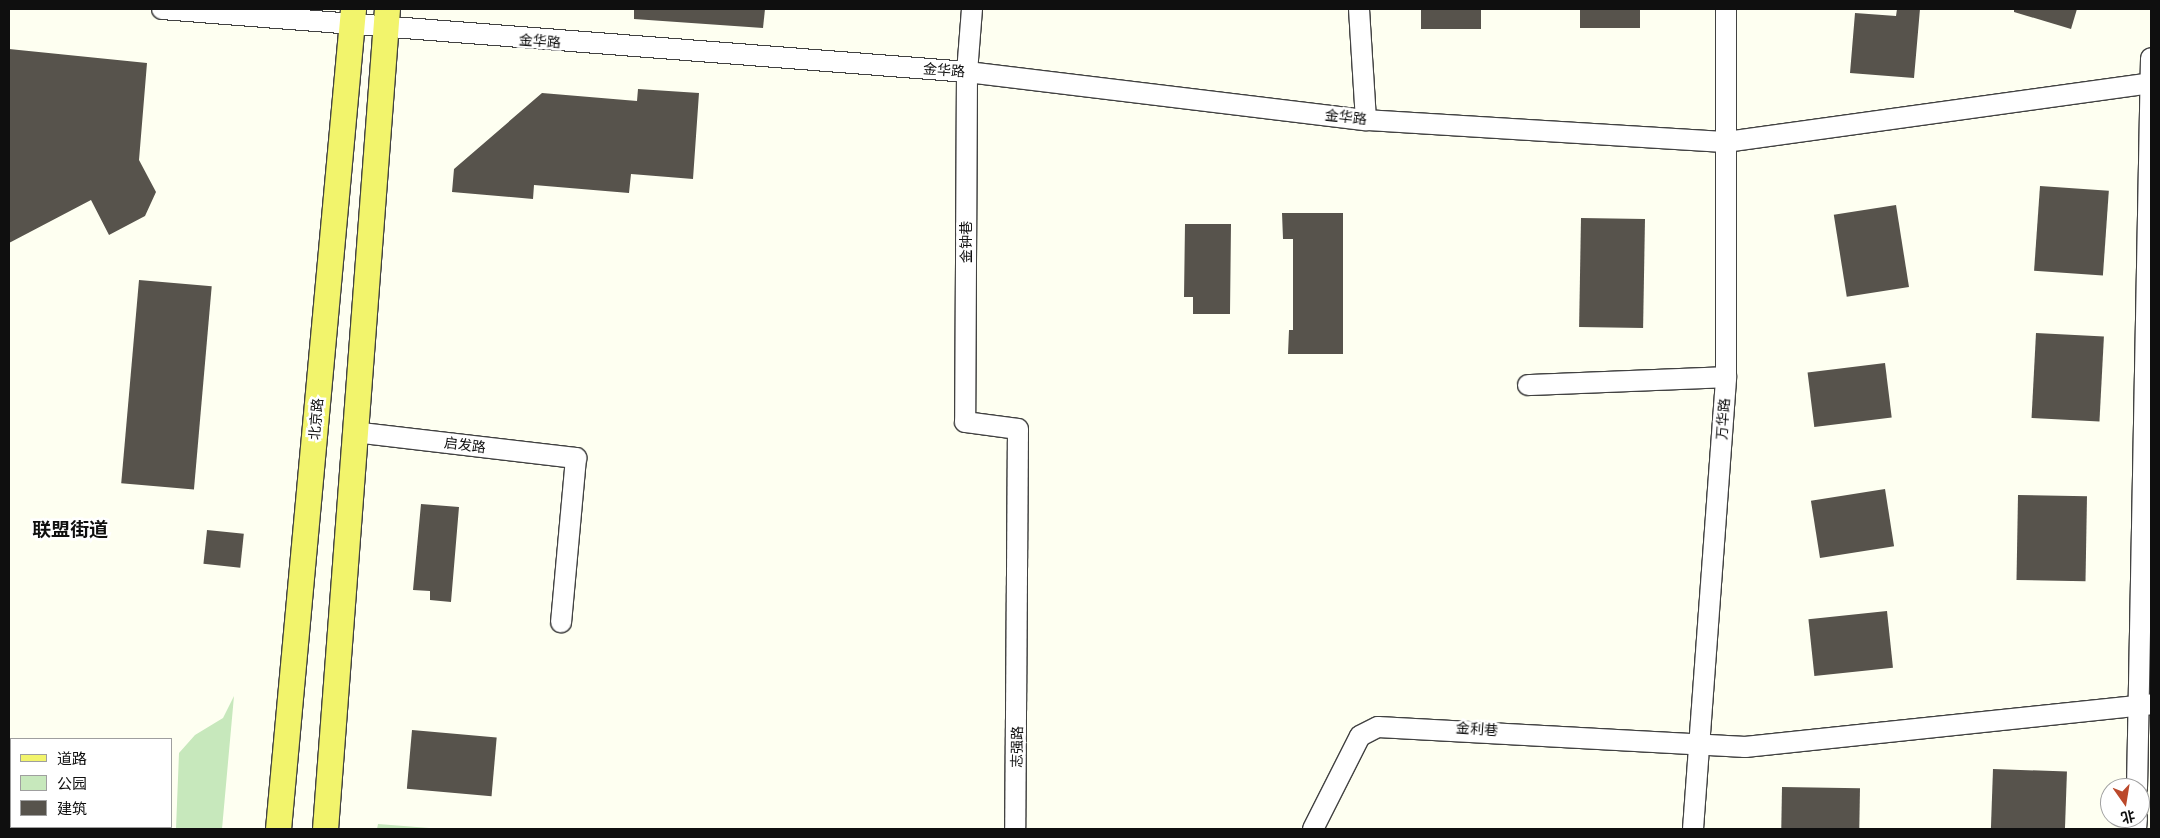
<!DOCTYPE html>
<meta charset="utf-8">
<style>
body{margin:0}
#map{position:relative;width:2160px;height:838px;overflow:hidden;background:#fefff1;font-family:"Noto Serif","Noto Sans SC",serif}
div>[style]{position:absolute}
.green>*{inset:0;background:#c7e8bc}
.building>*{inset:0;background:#57534c;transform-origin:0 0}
.roads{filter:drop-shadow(1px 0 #424242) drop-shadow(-1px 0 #424242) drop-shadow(0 1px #424242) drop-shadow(0 -1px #424242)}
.minor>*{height:20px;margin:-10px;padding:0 10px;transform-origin:10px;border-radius:10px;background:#fff}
.major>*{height:25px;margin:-12.5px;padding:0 12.5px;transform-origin:12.5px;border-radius:12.5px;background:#f2f46c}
span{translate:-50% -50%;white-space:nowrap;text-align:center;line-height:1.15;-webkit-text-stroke:5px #fff;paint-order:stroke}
.street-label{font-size:14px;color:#0f0f0f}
.district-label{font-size:19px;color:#0f0f0f;font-weight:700}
.frame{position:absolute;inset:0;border:10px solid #0f0f0f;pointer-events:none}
.legend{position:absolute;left:10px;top:738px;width:162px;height:90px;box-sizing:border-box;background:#fff;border:1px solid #9f9f9f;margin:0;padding:6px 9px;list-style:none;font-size:15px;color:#0f0f0f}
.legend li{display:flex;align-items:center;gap:10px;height:25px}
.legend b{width:25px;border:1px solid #9f9f9f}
.north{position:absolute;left:2100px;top:778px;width:50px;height:50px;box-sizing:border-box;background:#fff;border:1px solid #9f9f9f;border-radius:50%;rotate:167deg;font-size:14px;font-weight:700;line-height:20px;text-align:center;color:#0f0f0f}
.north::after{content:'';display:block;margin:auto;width:18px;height:22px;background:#bb492b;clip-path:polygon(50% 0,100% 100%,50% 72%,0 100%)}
</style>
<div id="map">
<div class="green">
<i style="clip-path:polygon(234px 696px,222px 829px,176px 829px,179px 753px,195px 735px,223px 718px)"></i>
<i style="clip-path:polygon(378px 824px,442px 829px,377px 829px)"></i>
</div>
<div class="building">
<i style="clip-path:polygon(634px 9px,765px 9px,763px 28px,634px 19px)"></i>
<i style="left:1421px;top:9px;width:60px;height:20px"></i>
<i style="left:1580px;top:9px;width:60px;height:19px"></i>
<i style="clip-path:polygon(1897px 9px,1920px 9px,1914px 78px,1850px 73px,1855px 13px,1896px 16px)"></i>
<i style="clip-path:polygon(2014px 9px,2077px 9px,2071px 29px,2014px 12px)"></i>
<i style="clip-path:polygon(9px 49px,147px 63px,139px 160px,156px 192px,145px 216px,109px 235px,91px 200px,9px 243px)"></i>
<i style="clip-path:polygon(638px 89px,699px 93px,693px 179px,631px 174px,629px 193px,534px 185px,533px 199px,452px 192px,454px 169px,542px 93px,637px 101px)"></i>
<i style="left:2040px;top:186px;width:69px;height:85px;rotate:4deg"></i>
<i style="left:1896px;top:205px;width:83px;height:63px;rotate:81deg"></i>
<i style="clip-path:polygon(1282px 213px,1343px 213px,1343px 354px,1288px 354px,1289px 330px,1293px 330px,1293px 239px,1283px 239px)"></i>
<i style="left:1581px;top:218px;width:64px;height:109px;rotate:1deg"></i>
<i style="clip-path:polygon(1185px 224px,1231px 224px,1230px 314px,1193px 314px,1193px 297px,1184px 297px)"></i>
<i style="left:139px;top:280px;width:73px;height:204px;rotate:5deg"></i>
<i style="left:2036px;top:333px;width:68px;height:85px;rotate:3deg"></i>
<i style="left:1885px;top:363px;width:55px;height:78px;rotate:83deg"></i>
<i style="left:1885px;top:489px;width:58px;height:75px;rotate:81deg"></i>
<i style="left:2018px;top:495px;width:69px;height:85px;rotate:1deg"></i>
<i style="clip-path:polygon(421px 504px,459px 507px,451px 602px,430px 600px,430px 591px,413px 590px)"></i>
<i style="left:207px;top:530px;width:37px;height:34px;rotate:6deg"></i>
<i style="left:1887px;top:611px;width:57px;height:79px;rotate:84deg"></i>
<i style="left:412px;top:730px;width:85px;height:59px;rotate:5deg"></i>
<i style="left:1993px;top:769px;width:74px;height:60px;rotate:2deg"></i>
<i style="left:1782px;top:787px;width:78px;height:42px;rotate:1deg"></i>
</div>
<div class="roads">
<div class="minor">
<i style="left:162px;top:9px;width:807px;rotate:4.47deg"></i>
<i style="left:967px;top:72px;width:402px;rotate:6.9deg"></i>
<i style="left:1366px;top:120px;width:361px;rotate:3.5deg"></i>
<i style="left:1726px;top:142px;width:428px;rotate:-7.9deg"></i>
<i style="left:972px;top:9px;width:63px;rotate:94.5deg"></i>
<i style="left:967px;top:72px;width:350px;rotate:90.3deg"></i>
<i style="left:965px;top:422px;width:53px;rotate:7.5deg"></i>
<i style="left:1018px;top:429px;width:400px;rotate:90.4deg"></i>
<i style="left:1359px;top:9px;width:111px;rotate:86.4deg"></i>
<i style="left:1528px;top:385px;width:198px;rotate:-2.3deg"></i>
<i style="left:354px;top:432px;width:224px;rotate:6.7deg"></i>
<i style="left:576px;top:458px;width:165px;rotate:95.2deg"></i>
<i style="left:2137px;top:788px;width:730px;rotate:-88.9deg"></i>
<i style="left:1313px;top:829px;width:104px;rotate:-63.2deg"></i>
<i style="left:1360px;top:736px;width:20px;rotate:-27deg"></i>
<i style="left:1378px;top:727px;width:368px;rotate:3.1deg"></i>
<i style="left:1745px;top:747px;width:408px;rotate:-6deg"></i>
<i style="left:1693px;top:829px;width:453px;rotate:-85.8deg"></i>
<i style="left:1726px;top:377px;width:368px;rotate:-90deg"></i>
<i style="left:2136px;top:829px;width:11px;rotate:-85deg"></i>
</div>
<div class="major">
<i style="left:278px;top:829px;width:823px;rotate:-84.77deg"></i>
<i style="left:325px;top:829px;width:822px;rotate:-85.68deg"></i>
</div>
</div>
<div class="street-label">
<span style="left:540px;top:41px;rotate:4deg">金华路</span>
<span style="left:944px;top:70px;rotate:4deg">金华路</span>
<span style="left:1346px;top:117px;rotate:6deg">金华路</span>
<span style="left:966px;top:242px;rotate:-90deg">金钟巷</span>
<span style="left:316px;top:419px;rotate:-85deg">北京路</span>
<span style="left:1723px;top:419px;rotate:-86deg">万华路</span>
<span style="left:465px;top:445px;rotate:7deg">启发路</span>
<span style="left:1477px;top:729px;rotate:4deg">金利巷</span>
<span style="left:1017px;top:747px;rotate:-89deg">志强路</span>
</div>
<div class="district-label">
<span style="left:70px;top:530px">联盟街道</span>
</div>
<div class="frame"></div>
<ul class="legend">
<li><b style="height:6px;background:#f2f46c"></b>道路</li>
<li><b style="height:14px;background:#c7e8bc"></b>公园</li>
<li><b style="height:14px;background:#57534c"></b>建筑</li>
</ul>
<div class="north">北</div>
</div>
